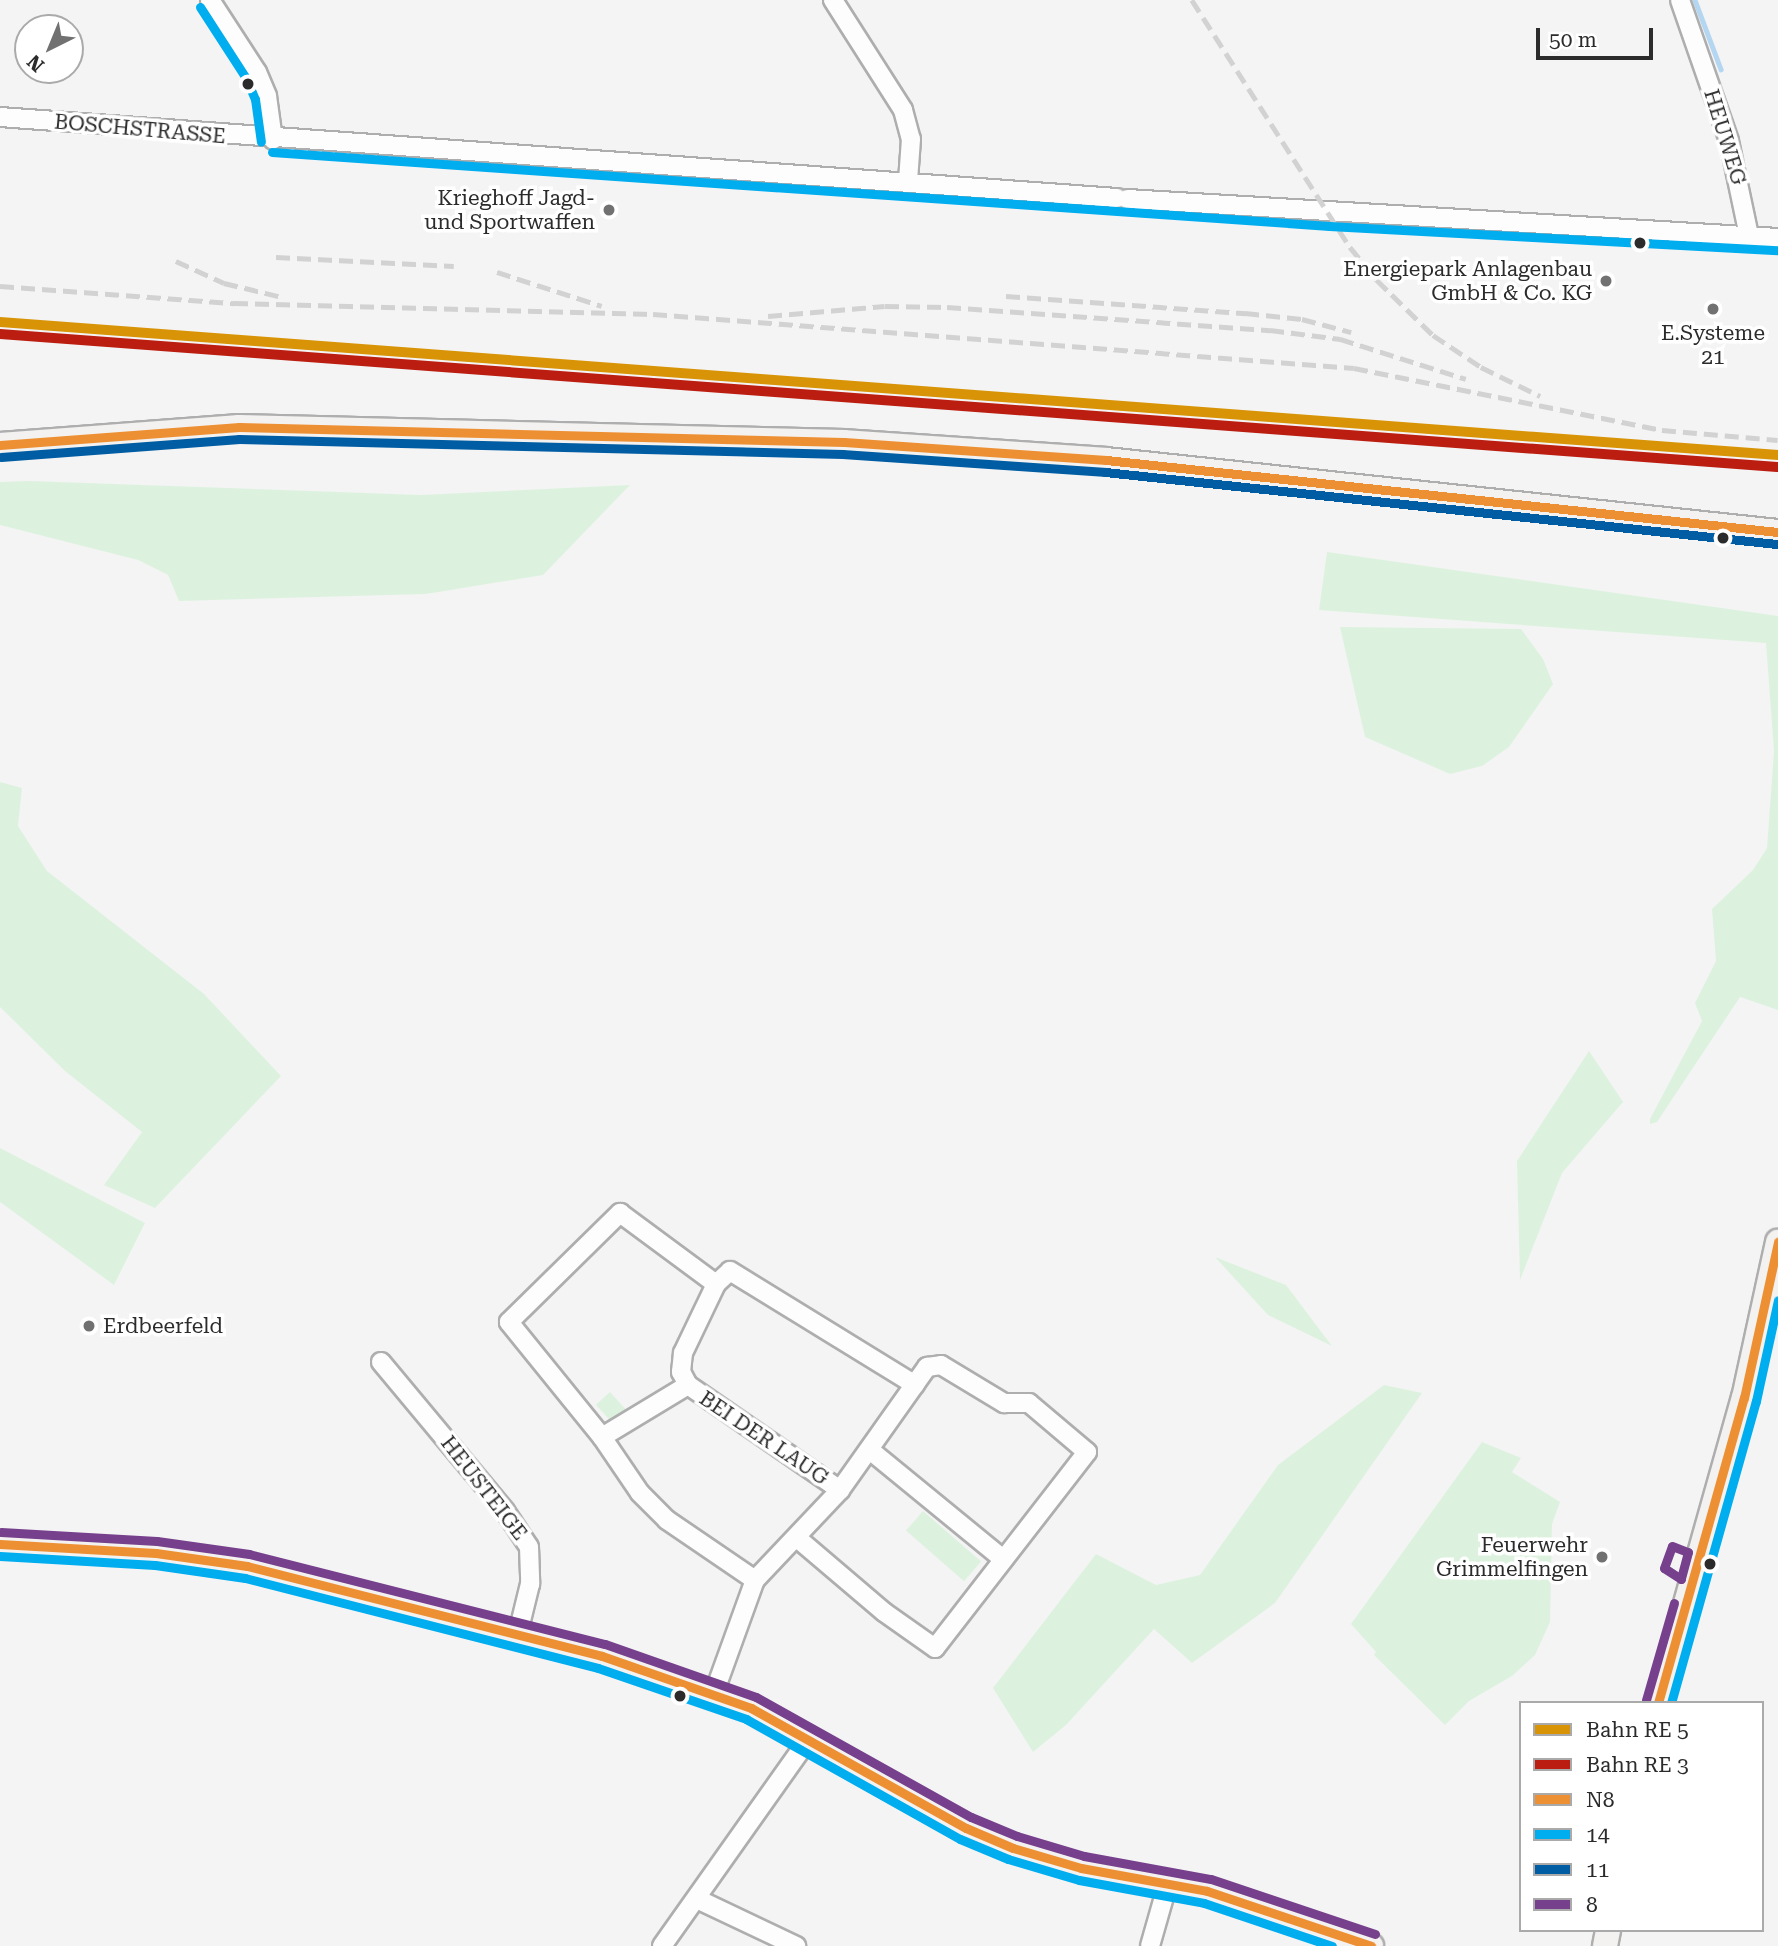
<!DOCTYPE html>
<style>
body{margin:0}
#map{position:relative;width:1778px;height:1946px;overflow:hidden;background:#f4f4f5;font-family:"Roboto Serif",serif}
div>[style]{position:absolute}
.green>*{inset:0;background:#ddf2de;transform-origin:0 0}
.stream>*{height:4.5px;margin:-2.25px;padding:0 2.25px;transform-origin:2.25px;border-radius:2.25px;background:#b5d6f1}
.roads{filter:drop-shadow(2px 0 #aeaeaf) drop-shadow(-2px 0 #aeaeaf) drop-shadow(0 2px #aeaeaf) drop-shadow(0 -2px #aeaeaf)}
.street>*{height:18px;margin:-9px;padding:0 9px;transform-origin:9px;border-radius:9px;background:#fdfdfe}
.secondary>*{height:24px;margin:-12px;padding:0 12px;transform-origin:12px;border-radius:12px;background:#f4f2f0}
.rail>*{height:4.5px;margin-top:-2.25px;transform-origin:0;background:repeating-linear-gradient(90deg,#d2d2d3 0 14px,transparent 0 21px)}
.bus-1>*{height:9px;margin:-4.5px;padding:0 4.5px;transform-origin:4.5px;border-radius:4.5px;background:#ed9034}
.bus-2>*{height:9px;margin:-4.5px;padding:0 4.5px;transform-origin:4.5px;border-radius:4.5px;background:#00adef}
.bus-3>*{height:9px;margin:-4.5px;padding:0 4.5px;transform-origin:4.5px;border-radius:4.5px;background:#005da3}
.bus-4>*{height:9px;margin:-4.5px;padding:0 4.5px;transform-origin:4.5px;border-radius:4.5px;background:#76408c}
.rail-1>*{height:10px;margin:-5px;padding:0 5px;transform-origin:5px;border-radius:5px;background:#d89406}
.rail-2>*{height:10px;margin:-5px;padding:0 5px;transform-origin:5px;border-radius:5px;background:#bb1e10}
.dots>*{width:19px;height:19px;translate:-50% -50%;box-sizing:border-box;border:4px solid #fff;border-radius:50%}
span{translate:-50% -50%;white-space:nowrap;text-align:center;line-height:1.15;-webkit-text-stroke:7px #fff;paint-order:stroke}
.street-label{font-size:21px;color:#2b2b2b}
.poi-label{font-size:21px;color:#2b2b2b}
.right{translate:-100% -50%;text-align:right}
.left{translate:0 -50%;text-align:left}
.legend{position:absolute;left:1519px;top:1701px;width:245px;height:231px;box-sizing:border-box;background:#fff;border:2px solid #aaa;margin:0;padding:9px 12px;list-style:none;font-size:21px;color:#2b2b2b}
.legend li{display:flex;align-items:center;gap:14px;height:35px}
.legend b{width:35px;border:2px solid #aaa}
.north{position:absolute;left:14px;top:14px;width:70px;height:70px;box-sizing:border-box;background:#fff;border:2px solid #aaa;border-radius:50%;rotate:223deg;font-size:19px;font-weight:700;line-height:28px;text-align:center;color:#2b2b2b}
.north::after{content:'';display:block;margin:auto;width:24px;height:32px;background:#717172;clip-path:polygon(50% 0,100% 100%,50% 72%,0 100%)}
.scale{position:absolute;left:1536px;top:28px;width:117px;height:32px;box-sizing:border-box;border:4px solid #2b2b2b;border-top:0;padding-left:9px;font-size:21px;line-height:24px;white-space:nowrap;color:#2b2b2b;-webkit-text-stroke:5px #fff;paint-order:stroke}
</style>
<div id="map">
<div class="green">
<i style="clip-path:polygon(29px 481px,421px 495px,630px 485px,543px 575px,426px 594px,179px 601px,168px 575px,138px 560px,0 525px,0 482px)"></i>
<i style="clip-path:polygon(1327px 552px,1778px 616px,1778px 1010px,1740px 997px,1657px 1122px,1650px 1124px,1650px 1119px,1702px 1021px,1695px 1003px,1716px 961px,1712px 909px,1753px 870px,1767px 848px,1774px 751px,1766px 643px,1319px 610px)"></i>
<i style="clip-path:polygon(1340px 627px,1521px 629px,1543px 659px,1553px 684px,1509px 747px,1482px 766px,1450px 774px,1365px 737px)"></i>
<i style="clip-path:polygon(0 782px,22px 788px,18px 826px,47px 871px,204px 994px,281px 1076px,155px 1208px,104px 1185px,142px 1132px,65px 1071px,0 1007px)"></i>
<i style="clip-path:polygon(1589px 1051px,1623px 1102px,1562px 1173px,1520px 1280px,1517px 1161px)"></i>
<i style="clip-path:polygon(0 1148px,145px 1223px,114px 1285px,0 1202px)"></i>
<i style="clip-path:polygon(1215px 1257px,1286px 1285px,1332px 1346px,1268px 1315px)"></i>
<i style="clip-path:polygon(1384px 1385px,1422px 1393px,1275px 1603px,1192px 1663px,1154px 1629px,1066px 1725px,1033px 1752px,993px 1688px,1096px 1554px,1156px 1585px,1200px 1575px,1278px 1465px)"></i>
<i style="left:610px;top:1392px;width:24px;height:19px;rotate:48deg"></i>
<i style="clip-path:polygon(1482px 1442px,1521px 1458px,1512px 1472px,1560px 1502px,1552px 1524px,1550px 1622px,1535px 1655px,1512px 1676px,1469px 1701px,1445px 1725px,1374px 1655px,1376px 1652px,1351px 1624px)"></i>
<i style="left:923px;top:1511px;width:77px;height:26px;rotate:41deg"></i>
</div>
<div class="stream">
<i style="left:1695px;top:0;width:74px;rotate:69.4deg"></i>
</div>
<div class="roads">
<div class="street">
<i style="left:210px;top:0;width:86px;rotate:56.9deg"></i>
<i style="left:257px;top:72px;width:26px;rotate:67deg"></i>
<i style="left:267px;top:96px;width:44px;rotate:82.2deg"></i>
<i style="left:833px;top:0;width:130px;rotate:57.5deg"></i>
<i style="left:903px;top:110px;width:30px;rotate:75deg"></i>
<i style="left:911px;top:139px;width:42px;rotate:94.1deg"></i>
<i style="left:1680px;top:0;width:149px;rotate:70.8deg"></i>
<i style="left:1729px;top:141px;width:97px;rotate:78.1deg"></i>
<i style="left:0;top:117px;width:1120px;rotate:4.15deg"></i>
<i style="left:1127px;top:199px;width:652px;rotate:3.43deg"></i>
<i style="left:381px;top:1362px;width:194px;rotate:50.2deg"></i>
<i style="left:505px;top:1511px;width:43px;rotate:56.3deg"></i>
<i style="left:529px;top:1547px;width:37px;rotate:88deg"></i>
<i style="left:530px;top:1584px;width:50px;rotate:103.8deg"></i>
<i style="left:688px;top:1385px;width:185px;rotate:34.6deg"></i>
<i style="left:602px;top:1437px;width:100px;rotate:-31.2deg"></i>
<i style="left:688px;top:1385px;width:15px;rotate:-118deg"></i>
<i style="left:681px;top:1372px;width:19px;rotate:-84deg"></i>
<i style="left:683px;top:1353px;width:76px;rotate:-64.4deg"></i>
<i style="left:871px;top:1451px;width:171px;rotate:39.3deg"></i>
<i style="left:755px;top:1580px;width:107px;rotate:-145.7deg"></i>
<i style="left:667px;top:1520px;width:38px;rotate:-135deg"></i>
<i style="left:640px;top:1493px;width:68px;rotate:-124.2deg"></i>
<i style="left:602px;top:1437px;width:148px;rotate:-129deg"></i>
<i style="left:509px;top:1322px;width:156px;rotate:-44.5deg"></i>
<i style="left:620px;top:1213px;width:119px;rotate:36.5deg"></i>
<i style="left:716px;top:1284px;width:19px;rotate:-43deg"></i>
<i style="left:730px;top:1271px;width:217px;rotate:31.6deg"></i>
<i style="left:714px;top:1693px;width:120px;rotate:-70.1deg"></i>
<i style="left:755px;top:1580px;width:124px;rotate:-46.6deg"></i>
<i style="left:840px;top:1490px;width:151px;rotate:-54.7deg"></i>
<i style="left:927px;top:1367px;width:14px;rotate:-8deg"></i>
<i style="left:941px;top:1365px;width:74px;rotate:31.1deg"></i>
<i style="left:1004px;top:1403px;width:25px"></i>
<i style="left:1029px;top:1403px;width:76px;rotate:40.2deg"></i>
<i style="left:1087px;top:1452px;width:248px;rotate:127.8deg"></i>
<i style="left:935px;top:1648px;width:62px;rotate:-144.8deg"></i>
<i style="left:884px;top:1612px;width:114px;rotate:-139.6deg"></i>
<i style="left:697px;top:1899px;width:110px;rotate:25.4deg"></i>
<i style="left:662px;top:1946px;width:255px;rotate:-54.7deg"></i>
<i style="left:1150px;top:1946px;width:66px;rotate:-74.1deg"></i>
</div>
<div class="secondary">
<i style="left:0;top:445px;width:240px;rotate:-4.3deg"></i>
<i style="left:239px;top:427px;width:605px;rotate:1.42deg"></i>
<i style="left:844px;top:442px;width:263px;rotate:3.9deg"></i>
<i style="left:1106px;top:460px;width:676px;rotate:6.12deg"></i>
<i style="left:0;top:1544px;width:156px;rotate:3.3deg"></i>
<i style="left:156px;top:1553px;width:92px;rotate:8.1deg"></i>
<i style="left:247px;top:1566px;width:366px;rotate:14.2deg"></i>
<i style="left:602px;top:1656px;width:158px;rotate:19.2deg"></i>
<i style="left:751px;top:1708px;width:246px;rotate:29.2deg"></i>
<i style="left:966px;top:1828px;width:51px;rotate:23.1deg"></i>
<i style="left:1013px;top:1848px;width:71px;rotate:16.4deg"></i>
<i style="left:1081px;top:1868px;width:128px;rotate:10.3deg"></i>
<i style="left:1207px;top:1891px;width:173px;rotate:18.5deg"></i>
<i style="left:1658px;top:1703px;width:317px;rotate:-74.3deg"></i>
<i style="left:1744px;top:1398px;width:160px;rotate:-77.7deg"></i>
<i style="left:1605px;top:1946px;width:16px;rotate:-79deg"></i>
</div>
</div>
<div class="rail">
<i style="left:1192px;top:0;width:293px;rotate:57.4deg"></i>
<i style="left:1350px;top:247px;width:43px;rotate:50.7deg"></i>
<i style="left:1377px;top:280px;width:78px;rotate:44.5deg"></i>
<i style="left:1433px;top:335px;width:58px;rotate:33.7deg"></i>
<i style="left:1481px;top:367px;width:66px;rotate:26.2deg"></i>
<i style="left:276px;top:257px;width:178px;rotate:2.9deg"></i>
<i style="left:176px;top:261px;width:53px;rotate:24.6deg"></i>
<i style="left:224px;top:283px;width:56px;rotate:13.5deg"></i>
<i style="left:497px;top:272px;width:110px;rotate:17.9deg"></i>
<i style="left:0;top:286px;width:235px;rotate:4.2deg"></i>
<i style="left:234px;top:303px;width:419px;rotate:1.5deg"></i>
<i style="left:653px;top:314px;width:703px;rotate:4.4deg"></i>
<i style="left:1354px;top:368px;width:314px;rotate:11.4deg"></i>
<i style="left:1662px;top:430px;width:116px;rotate:4.9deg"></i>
<i style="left:1006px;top:296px;width:240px;rotate:4.1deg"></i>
<i style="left:1245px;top:313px;width:57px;rotate:6deg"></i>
<i style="left:1302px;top:319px;width:51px;rotate:14.9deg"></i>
<i style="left:768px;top:316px;width:117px;rotate:-4.9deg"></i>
<i style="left:885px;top:306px;width:62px;rotate:0.9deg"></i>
<i style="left:947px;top:307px;width:324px;rotate:4.1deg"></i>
<i style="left:1270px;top:330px;width:71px;rotate:7.3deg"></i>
<i style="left:1340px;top:339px;width:132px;rotate:17.6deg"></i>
</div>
<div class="bus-1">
<i style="left:0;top:445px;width:240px;rotate:-4.3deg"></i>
<i style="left:239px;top:427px;width:605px;rotate:1.42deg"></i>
<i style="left:844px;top:442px;width:263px;rotate:3.9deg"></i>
<i style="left:1106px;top:460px;width:676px;rotate:6.12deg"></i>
<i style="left:0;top:1544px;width:156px;rotate:3.3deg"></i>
<i style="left:156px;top:1553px;width:92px;rotate:8.1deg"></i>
<i style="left:247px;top:1566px;width:366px;rotate:14.2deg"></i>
<i style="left:602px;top:1656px;width:158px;rotate:19.2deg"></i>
<i style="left:751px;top:1708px;width:246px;rotate:29.2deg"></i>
<i style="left:966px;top:1828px;width:51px;rotate:23.1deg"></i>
<i style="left:1013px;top:1848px;width:71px;rotate:16.4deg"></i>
<i style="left:1081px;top:1868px;width:128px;rotate:10.3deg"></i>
<i style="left:1207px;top:1891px;width:173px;rotate:18.5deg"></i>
<i style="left:1658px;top:1703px;width:317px;rotate:-74.3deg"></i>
<i style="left:1744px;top:1398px;width:160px;rotate:-77.7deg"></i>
</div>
<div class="bus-2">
<i style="left:200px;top:7px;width:85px;rotate:57.1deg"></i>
<i style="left:246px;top:78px;width:23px;rotate:67deg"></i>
<i style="left:255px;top:99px;width:43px;rotate:82.1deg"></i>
<i style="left:272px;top:152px;width:1060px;rotate:4deg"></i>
<i style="left:1329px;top:226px;width:449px;rotate:3.1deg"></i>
<i style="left:0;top:1556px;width:155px;rotate:3.3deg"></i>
<i style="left:155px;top:1565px;width:91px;rotate:8.2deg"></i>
<i style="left:245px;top:1578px;width:364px;rotate:14.3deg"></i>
<i style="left:598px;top:1668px;width:157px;rotate:19deg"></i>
<i style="left:746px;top:1719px;width:245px;rotate:29.3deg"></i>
<i style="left:960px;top:1839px;width:52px;rotate:22.6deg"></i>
<i style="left:1008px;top:1859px;width:74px;rotate:16.5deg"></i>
<i style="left:1079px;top:1880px;width:127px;rotate:10.4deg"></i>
<i style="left:1204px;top:1903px;width:135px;rotate:18.6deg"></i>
<i style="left:1671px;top:1703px;width:314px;rotate:-74.3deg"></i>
<i style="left:1756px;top:1401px;width:103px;rotate:-77.7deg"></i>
</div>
<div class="bus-3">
<i style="left:1px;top:457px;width:239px;rotate:-4.3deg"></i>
<i style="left:239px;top:439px;width:604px;rotate:1.42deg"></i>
<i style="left:843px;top:454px;width:263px;rotate:3.9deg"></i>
<i style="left:1105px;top:472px;width:676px;rotate:6.12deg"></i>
</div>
<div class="bus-4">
<i style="left:1px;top:1532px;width:156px;rotate:3.3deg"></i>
<i style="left:157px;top:1541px;width:93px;rotate:8deg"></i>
<i style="left:249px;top:1554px;width:367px;rotate:14.2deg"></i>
<i style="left:605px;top:1644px;width:160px;rotate:19.3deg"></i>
<i style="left:756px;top:1697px;width:246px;rotate:29.2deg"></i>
<i style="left:971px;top:1817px;width:50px;rotate:22.4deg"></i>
<i style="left:1017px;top:1836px;width:70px;rotate:16.6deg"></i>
<i style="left:1084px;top:1856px;width:129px;rotate:10.3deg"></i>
<i style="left:1211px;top:1879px;width:173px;rotate:18.5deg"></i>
<i style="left:1672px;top:1546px;width:17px;rotate:21deg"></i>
<i style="left:1688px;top:1552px;width:28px;rotate:105deg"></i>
<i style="left:1681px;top:1579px;width:20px;rotate:-147deg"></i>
<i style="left:1664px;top:1568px;width:23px;rotate:-70deg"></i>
<i style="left:1646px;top:1700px;width:101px;rotate:-73.9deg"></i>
</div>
<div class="rail-1">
<i style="left:0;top:322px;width:1783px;rotate:4.28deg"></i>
</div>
<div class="rail-2">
<i style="left:0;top:334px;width:1782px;rotate:4.28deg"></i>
</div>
<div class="dots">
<i style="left:248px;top:84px;background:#2b2b2b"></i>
<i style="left:609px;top:210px;background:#717172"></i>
<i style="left:1640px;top:243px;background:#2b2b2b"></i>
<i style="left:1606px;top:281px;background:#717172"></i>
<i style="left:1713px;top:309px;background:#717172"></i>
<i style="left:1723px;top:538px;background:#2b2b2b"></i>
<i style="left:89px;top:1326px;background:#717172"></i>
<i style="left:1602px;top:1557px;background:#717172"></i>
<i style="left:1710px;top:1564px;background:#2b2b2b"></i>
<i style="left:680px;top:1696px;background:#2b2b2b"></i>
</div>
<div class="street-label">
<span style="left:140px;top:129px;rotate:5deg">BOSCHSTRASSE</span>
<span style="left:1725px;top:137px;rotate:73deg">HEUWEG</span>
<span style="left:764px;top:1438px;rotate:34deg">BEI DER LAUG</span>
<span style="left:484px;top:1488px;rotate:52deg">HEUSTEIGE</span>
</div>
<div class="poi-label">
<span class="right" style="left:595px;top:210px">Krieghoff Jagd-<br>und Sportwaffen</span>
<span class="right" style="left:1592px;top:281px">Energiepark Anlagenbau<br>GmbH &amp; Co. KG</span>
<span style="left:1713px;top:345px">E.Systeme<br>21</span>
<span class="left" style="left:103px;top:1326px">Erdbeerfeld</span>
<span class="right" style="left:1588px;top:1557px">Feuerwehr<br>Grimmelfingen</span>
</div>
<ul class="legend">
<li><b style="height:9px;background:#d89406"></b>Bahn RE 5</li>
<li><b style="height:9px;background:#bb1e10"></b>Bahn RE 3</li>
<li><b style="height:9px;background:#ed9034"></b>N8</li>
<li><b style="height:9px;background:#00adef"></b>14</li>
<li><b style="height:9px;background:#005da3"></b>11</li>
<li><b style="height:9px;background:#76408c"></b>8</li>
</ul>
<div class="north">N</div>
<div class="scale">50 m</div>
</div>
